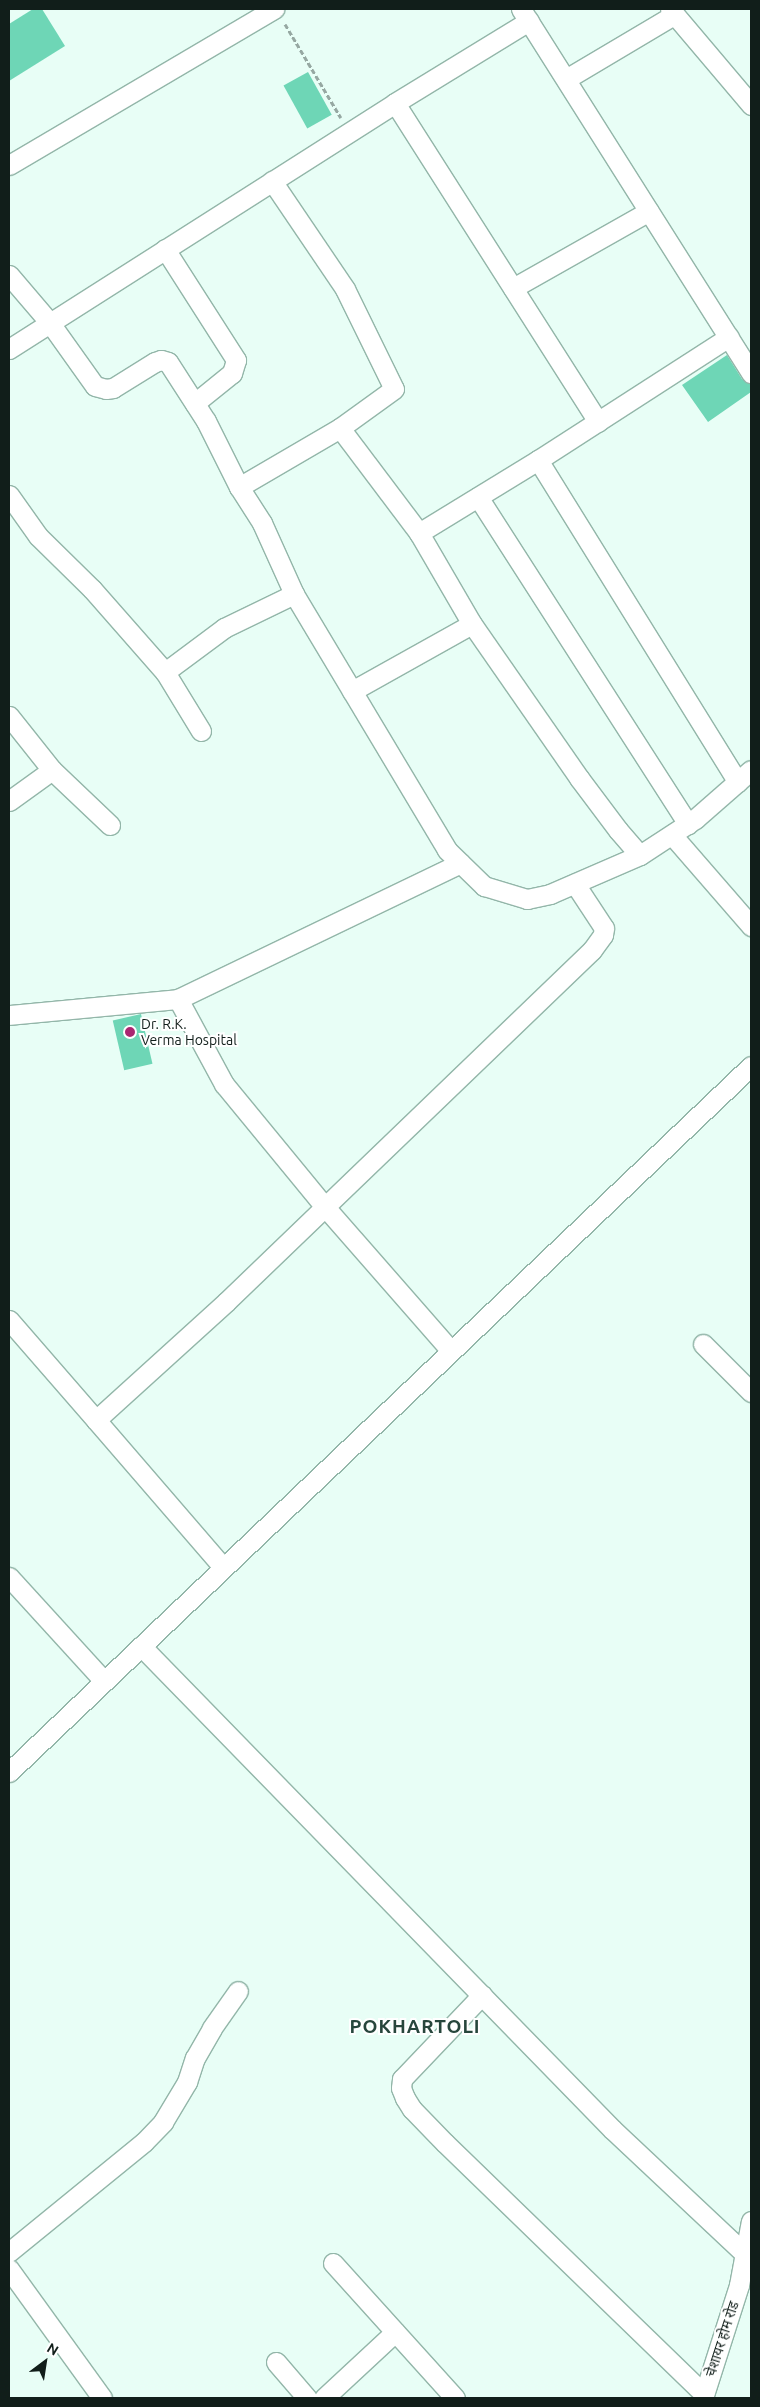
<!DOCTYPE html>
<meta charset="utf-8">
<style>
body{margin:0}
#map{position:relative;width:760px;height:2407px;overflow:hidden;background:#e8fef6;font-family:Ubuntu,"Noto Sans Devanagari",sans-serif}
div>[style]{position:absolute}
.building>*{inset:0;background:#6ed6b6;transform-origin:0 0}
.path>*{height:3px;margin-top:-1.5px;transform-origin:0;background:repeating-linear-gradient(90deg,#96a8a2 0 5px,transparent 0 7.5px)}
.roads{filter:drop-shadow(1px 0 #93b6a9) drop-shadow(-1px 0 #93b6a9) drop-shadow(0 1px #93b6a9) drop-shadow(0 -1px #93b6a9)}
.minor>*{height:19px;margin:-9.5px;padding:0 9.5px;transform-origin:9.5px;border-radius:9.5px;background:#fff}
.dots>*{width:14px;height:14px;translate:-50% -50%;box-sizing:border-box;border:2px solid #fff;border-radius:50%}
span{translate:-50% -50%;white-space:nowrap;text-align:center;line-height:1.15;-webkit-text-stroke:4px #fff;paint-order:stroke}
.poi-label{font-size:14px;color:#111e1a}
.left{translate:0 -50%;text-align:left}
.street-label{font-size:14px;color:#111e1a}
.district-label{font-size:19px;color:#27463c;font-weight:700;letter-spacing:1px}
.frame{position:absolute;inset:0;border:10px solid #111e1a;pointer-events:none}
.north{position:absolute;left:20px;top:2337px;width:50px;height:50px;-webkit-text-stroke:4px #fff;paint-order:stroke;rotate:31deg;font-size:14px;font-weight:700;line-height:20px;text-align:center;color:#111e1a}
.north::after{content:'';display:block;margin:auto;width:18px;height:22px;background:#111e1a;clip-path:polygon(50% 0,100% 100%,50% 72%,0 100%)}
</style>
<div id="map">
<div class="building">
<i style="clip-path:polygon(33px 9px,42px 9px,65px 46px,9px 81px,9px 24px)"></i>
<i style="left:308px;top:72px;width:49px;height:28px;rotate:61deg"></i>
<i style="clip-path:polygon(727px 355px,742px 379px,751px 384px,751px 392px,708px 422px,682px 385px)"></i>
<i style="left:141px;top:1014px;width:51px;height:29px;rotate:77deg"></i>
</div>
<div class="path">
<i style="left:285px;top:24px;width:109px;rotate:59.2deg"></i>
</div>
<div class="roads">
<div class="minor">
<i style="left:521px;top:9px;width:431px;rotate:57.7deg"></i>
<i style="left:670px;top:9px;width:126px;rotate:49.8deg"></i>
<i style="left:566px;top:79px;width:126px;rotate:-30.7deg"></i>
<i style="left:395px;top:103px;width:378px;rotate:57.5deg"></i>
<i style="left:9px;top:165px;width:308px;rotate:-30.5deg"></i>
<i style="left:272px;top:181px;width:130px;rotate:55.9deg"></i>
<i style="left:345px;top:289px;width:111px;rotate:63.9deg"></i>
<i style="left:394px;top:389px;width:67px;rotate:144.2deg"></i>
<i style="left:340px;top:428px;width:117px;rotate:149.7deg"></i>
<i style="left:239px;top:487px;width:43px;rotate:57.4deg"></i>
<i style="left:262px;top:523px;width:78px;rotate:65.7deg"></i>
<i style="left:294px;top:594px;width:298px;rotate:59.1deg"></i>
<i style="left:447px;top:850px;width:52px;rotate:44.2deg"></i>
<i style="left:484px;top:886px;width:45px;rotate:16.8deg"></i>
<i style="left:527px;top:899px;width:24px;rotate:-12deg"></i>
<i style="left:550px;top:894px;width:98px;rotate:-23.4deg"></i>
<i style="left:640px;top:855px;width:66px;rotate:-33.2deg"></i>
<i style="left:695px;top:819px;width:74px;rotate:-41.2deg"></i>
<i style="left:165px;top:249px;width:132px;rotate:57.4deg"></i>
<i style="left:236px;top:360px;width:14px;rotate:107deg"></i>
<i style="left:232px;top:373px;width:48px;rotate:141deg"></i>
<i style="left:9px;top:275px;width:63px;rotate:49.5deg"></i>
<i style="left:50px;top:323px;width:77px;rotate:54.5deg"></i>
<i style="left:95px;top:386px;width:11px;rotate:15deg"></i>
<i style="left:106px;top:389px;width:7px;rotate:-8deg"></i>
<i style="left:113px;top:388px;width:49px;rotate:-31.8deg"></i>
<i style="left:155px;top:362px;width:6px;rotate:-18deg"></i>
<i style="left:161px;top:360px;width:7px;rotate:16deg"></i>
<i style="left:168px;top:362px;width:70px;rotate:57.2deg"></i>
<i style="left:206px;top:421px;width:74px;rotate:63.4deg"></i>
<i style="left:513px;top:288px;width:156px;rotate:-29.5deg"></i>
<i style="left:9px;top:349px;width:458px;rotate:-32.5deg"></i>
<i style="left:395px;top:103px;width:157px;rotate:-31.5deg"></i>
<i style="left:340px;top:428px;width:131px;rotate:53deg"></i>
<i style="left:419px;top:533px;width:105px;rotate:59.8deg"></i>
<i style="left:472px;top:624px;width:188px;rotate:55.2deg"></i>
<i style="left:579px;top:778px;width:65px;rotate:53.1deg"></i>
<i style="left:618px;top:830px;width:33px;rotate:49deg"></i>
<i style="left:538px;top:460px;width:379px;rotate:58.2deg"></i>
<i style="left:9px;top:495px;width:50px;rotate:54.7deg"></i>
<i style="left:38px;top:536px;width:76px;rotate:44.5deg"></i>
<i style="left:92px;top:589px;width:111px;rotate:48.7deg"></i>
<i style="left:478px;top:497px;width:389px;rotate:57.3deg"></i>
<i style="left:419px;top:533px;width:140px;rotate:-31.5deg"></i>
<i style="left:538px;top:460px;width:227px;rotate:-32.8deg"></i>
<i style="left:352px;top:691px;width:137px;rotate:-29.2deg"></i>
<i style="left:9px;top:716px;width:69px;rotate:51.5deg"></i>
<i style="left:52px;top:770px;width:53px;rotate:144.2deg"></i>
<i style="left:201px;top:731px;width:69px;rotate:-121.4deg"></i>
<i style="left:165px;top:672px;width:74px;rotate:-36.7deg"></i>
<i style="left:224px;top:628px;width:78px;rotate:-25.9deg"></i>
<i style="left:52px;top:770px;width:80px;rotate:43.5deg"></i>
<i style="left:672px;top:835px;width:121px;rotate:49deg"></i>
<i style="left:178px;top:999px;width:97px;rotate:61.6deg"></i>
<i style="left:224px;top:1084px;width:159px;rotate:50.6deg"></i>
<i style="left:325px;top:1207px;width:191px;rotate:48.8deg"></i>
<i style="left:9px;top:1015px;width:170px;rotate:-5.4deg"></i>
<i style="left:178px;top:999px;width:313px;rotate:-25.7deg"></i>
<i style="left:9px;top:1320px;width:133px;rotate:49deg"></i>
<i style="left:96px;top:1420px;width:176px;rotate:-42.2deg"></i>
<i style="left:226px;top:1302px;width:508px;rotate:-43.88deg"></i>
<i style="left:592px;top:950px;width:19px;rotate:-54deg"></i>
<i style="left:603px;top:935px;width:7px;rotate:-82deg"></i>
<i style="left:604px;top:928px;width:53px;rotate:-123.4deg"></i>
<i style="left:703px;top:1344px;width:68px;rotate:45deg"></i>
<i style="left:96px;top:1420px;width:194px;rotate:49.2deg"></i>
<i style="left:9px;top:1577px;width:141px;rotate:47.6deg"></i>
<i style="left:141px;top:1646px;width:675px;rotate:45.72deg"></i>
<i style="left:612px;top:2129px;width:184px;rotate:43.2deg"></i>
<i style="left:9px;top:1772px;width:1024px;rotate:-43.58deg"></i>
<i style="left:482px;top:1995px;width:116px;rotate:133.6deg"></i>
<i style="left:402px;top:2079px;width:9px;rotate:96deg"></i>
<i style="left:401px;top:2088px;width:11px;rotate:68deg"></i>
<i style="left:405px;top:2098px;width:13px;rotate:58deg"></i>
<i style="left:412px;top:2109px;width:47px;rotate:45.9deg"></i>
<i style="left:445px;top:2143px;width:361px;rotate:44.1deg"></i>
<i style="left:9px;top:2252px;width:174px;rotate:-39.2deg"></i>
<i style="left:144px;top:2142px;width:28px;rotate:-46deg"></i>
<i style="left:163px;top:2122px;width:47px;rotate:-59deg"></i>
<i style="left:187px;top:2082px;width:25px;rotate:-72deg"></i>
<i style="left:195px;top:2058px;width:34px;rotate:-60deg"></i>
<i style="left:212px;top:2028px;width:45px;rotate:-54.9deg"></i>
<i style="left:333px;top:2263px;width:182px;rotate:47.9deg"></i>
<i style="left:9px;top:2269px;width:159px;rotate:54.2deg"></i>
<i style="left:276px;top:2362px;width:48px;rotate:49.3deg"></i>
<i style="left:324px;top:2398px;width:97px;rotate:-42.9deg"></i>
<i style="left:703px;top:2398px;width:119px;rotate:-72.3deg"></i>
<i style="left:739px;top:2285px;width:65px;rotate:-79.4deg"></i>
</div>
</div>
<div class="dots">
<i style="left:130px;top:1032px;background:#aa2671"></i>
</div>
<div class="poi-label">
<span class="left" style="left:141px;top:1032px">Dr. R.K.<br>Verma Hospital</span>
</div>
<div class="street-label">
<span style="left:722px;top:2339px;rotate:-72deg">चेशायर होम रोड</span>
</div>
<div class="district-label">
<span style="left:415px;top:2027px">POKHARTOLI</span>
</div>
<div class="frame"></div>
<div class="north">N</div>
</div>
